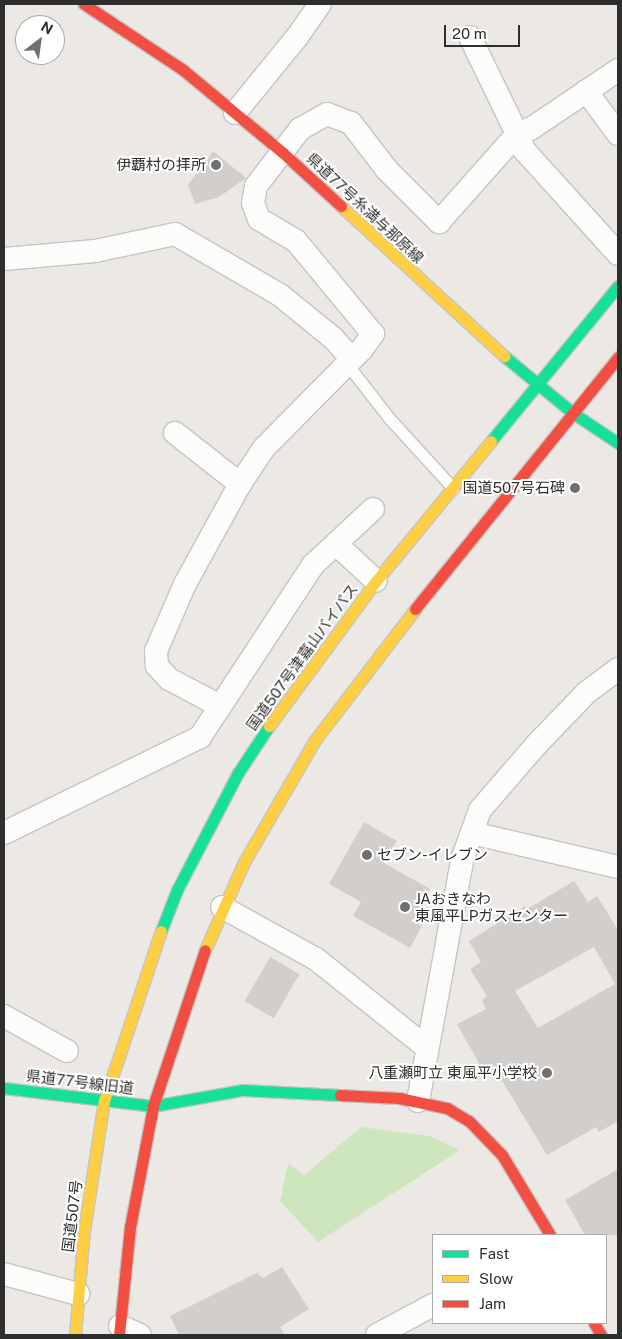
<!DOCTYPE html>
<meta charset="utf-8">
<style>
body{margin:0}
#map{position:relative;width:622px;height:1339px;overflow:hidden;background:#ece8e4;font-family:"Public Sans","Noto Sans JP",sans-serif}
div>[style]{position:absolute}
.green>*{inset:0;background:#cee6be}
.building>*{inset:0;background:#d1cecb;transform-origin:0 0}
.roads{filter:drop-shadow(1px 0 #c5c4c5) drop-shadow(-1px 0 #c5c4c5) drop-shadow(0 1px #c5c4c5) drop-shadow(0 -1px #c5c4c5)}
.lane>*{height:11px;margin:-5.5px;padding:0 5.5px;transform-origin:5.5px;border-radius:5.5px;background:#fcfcfb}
.street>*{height:22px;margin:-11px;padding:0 11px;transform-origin:11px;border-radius:11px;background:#fcfcfb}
.fast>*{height:11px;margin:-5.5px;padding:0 5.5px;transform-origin:5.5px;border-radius:5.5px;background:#16e098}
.slow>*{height:11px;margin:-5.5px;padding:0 5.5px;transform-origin:5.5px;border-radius:5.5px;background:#ffcf43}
.jam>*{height:11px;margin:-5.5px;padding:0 5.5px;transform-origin:5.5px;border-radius:5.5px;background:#f24e42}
.dots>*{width:14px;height:14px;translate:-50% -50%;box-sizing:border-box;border:2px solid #fff;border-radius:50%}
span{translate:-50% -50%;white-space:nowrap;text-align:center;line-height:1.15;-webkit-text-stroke:4px #fff;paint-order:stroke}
.poi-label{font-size:15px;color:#2e2e2e}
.right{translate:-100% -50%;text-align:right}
.left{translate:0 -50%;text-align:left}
.street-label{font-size:15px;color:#2e2e2e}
.frame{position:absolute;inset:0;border:5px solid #2e2e2e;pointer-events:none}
.legend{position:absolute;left:432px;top:1234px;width:175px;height:90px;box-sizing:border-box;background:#fff;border:1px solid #ababab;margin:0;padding:6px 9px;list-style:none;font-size:15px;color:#2e2e2e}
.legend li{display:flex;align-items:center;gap:10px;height:25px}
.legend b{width:25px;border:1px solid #ababab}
.north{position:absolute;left:15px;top:15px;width:50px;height:50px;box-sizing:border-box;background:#fff;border:1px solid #ababab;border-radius:50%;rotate:30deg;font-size:14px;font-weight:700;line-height:20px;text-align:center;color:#2e2e2e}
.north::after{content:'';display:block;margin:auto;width:18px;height:22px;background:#706f6e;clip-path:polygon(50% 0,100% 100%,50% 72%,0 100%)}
.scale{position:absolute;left:444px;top:25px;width:76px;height:22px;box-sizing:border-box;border:2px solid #2e2e2e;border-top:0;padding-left:6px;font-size:15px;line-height:18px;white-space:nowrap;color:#2e2e2e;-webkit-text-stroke:4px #fff;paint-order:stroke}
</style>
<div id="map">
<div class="green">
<i style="clip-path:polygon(361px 1127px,429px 1136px,460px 1150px,318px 1242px,280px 1201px,288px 1164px,304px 1175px)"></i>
</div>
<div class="building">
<i style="clip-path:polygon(213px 151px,246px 178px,219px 197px,195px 204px,188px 185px)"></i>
<i style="clip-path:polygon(364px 822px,397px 841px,384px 863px,430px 889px,413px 920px,422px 926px,410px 948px,353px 916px,361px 902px,329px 884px)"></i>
<i style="clip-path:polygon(evenodd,574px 881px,588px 902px,597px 896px,618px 930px,618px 1121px,599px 1132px,596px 1127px,547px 1155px,495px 1069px,490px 1071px,486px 1064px,481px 1067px,457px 1024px,486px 1009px,482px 1000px,487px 996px,470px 969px,481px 962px,469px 941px,525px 906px,527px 909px,574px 881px,594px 947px,615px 984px,538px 1028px,515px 991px,594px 947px)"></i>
<i style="left:270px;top:957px;width:34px;height:51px;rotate:30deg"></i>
<i style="clip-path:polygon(618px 1169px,618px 1235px,585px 1235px,565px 1200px)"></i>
<i style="clip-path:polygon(282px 1267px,309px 1309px,280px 1327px,285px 1335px,179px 1335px,170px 1316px,257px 1273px,263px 1278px)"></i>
</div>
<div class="roads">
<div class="lane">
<i style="left:347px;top:364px;width:68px;rotate:52.1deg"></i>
<i style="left:389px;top:418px;width:95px;rotate:47.6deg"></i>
</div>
<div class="street">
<i style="left:470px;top:37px;width:108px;rotate:64.1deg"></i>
<i style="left:517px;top:134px;width:16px;rotate:-22deg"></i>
<i style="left:532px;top:128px;width:104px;rotate:-34deg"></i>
<i style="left:586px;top:91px;width:54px;rotate:53.3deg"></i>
<i style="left:235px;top:113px;width:98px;rotate:-50.8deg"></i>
<i style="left:297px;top:37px;width:40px;rotate:-55.1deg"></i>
<i style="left:4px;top:259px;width:91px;rotate:-5deg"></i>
<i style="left:95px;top:251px;width:82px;rotate:-12deg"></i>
<i style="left:175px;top:234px;width:121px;rotate:30.2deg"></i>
<i style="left:280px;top:295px;width:68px;rotate:39.1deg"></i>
<i style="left:333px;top:338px;width:27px;rotate:48deg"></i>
<i style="left:175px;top:433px;width:83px;rotate:38.1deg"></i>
<i style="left:336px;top:544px;width:54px;rotate:42.8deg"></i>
<i style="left:220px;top:706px;width:58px;rotate:-152.1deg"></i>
<i style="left:169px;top:679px;width:18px;rotate:-133deg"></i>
<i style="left:157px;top:666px;width:15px;rotate:-94deg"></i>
<i style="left:156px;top:651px;width:73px;rotate:-66.6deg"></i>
<i style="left:185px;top:584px;width:114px;rotate:-61.2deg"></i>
<i style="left:240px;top:484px;width:43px;rotate:-56.3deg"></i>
<i style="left:264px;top:448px;width:139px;rotate:-45.3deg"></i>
<i style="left:362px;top:349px;width:19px;rotate:-54deg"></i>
<i style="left:373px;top:334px;width:121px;rotate:-129.6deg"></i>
<i style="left:296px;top:241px;width:43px;rotate:-149.3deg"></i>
<i style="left:259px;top:219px;width:17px;rotate:-111deg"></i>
<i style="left:253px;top:203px;width:17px;rotate:-80deg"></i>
<i style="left:256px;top:186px;width:72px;rotate:-52.3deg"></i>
<i style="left:300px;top:129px;width:31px;rotate:-29deg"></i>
<i style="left:327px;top:114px;width:26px;rotate:21deg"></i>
<i style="left:351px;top:123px;width:59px;rotate:52.5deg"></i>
<i style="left:387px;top:170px;width:74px;rotate:45deg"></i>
<i style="left:439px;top:222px;width:118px;rotate:-48.4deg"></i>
<i style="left:517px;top:134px;width:17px;rotate:66deg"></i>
<i style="left:524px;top:150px;width:140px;rotate:47.9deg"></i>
<i style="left:4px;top:833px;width:218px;rotate:-26.1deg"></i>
<i style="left:200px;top:737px;width:206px;rotate:-56.7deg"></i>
<i style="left:313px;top:565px;width:82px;rotate:-43deg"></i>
<i style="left:472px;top:833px;width:150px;rotate:13.1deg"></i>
<i style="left:222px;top:907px;width:107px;rotate:29deg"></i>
<i style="left:316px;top:959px;width:141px;rotate:38.7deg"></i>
<i style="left:4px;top:1016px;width:72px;rotate:29.1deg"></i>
<i style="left:418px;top:1101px;width:248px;rotate:-79.6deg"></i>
<i style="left:463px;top:857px;width:50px;rotate:-70.1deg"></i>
<i style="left:480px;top:810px;width:87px;rotate:-49.2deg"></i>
<i style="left:537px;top:744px;width:71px;rotate:-46.1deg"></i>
<i style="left:586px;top:693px;width:40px;rotate:-37deg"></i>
<i style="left:4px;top:1274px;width:77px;rotate:15.1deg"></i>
<i style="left:120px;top:1326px;width:22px;rotate:24deg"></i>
<i style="left:377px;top:1335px;width:64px;rotate:-28.2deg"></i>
</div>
<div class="fast">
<i style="left:504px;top:356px;width:89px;rotate:39.6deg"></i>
<i style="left:573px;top:413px;width:54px;rotate:33.7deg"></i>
<i style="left:491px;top:441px;width:200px;rotate:-50.7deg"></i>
<i style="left:161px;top:931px;width:44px;rotate:-68.7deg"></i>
<i style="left:177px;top:890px;width:132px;rotate:-62.5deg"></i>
<i style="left:238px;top:773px;width:56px;rotate:-56.6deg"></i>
<i style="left:4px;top:1088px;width:150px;rotate:6.9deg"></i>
<i style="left:153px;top:1106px;width:90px;rotate:-10.2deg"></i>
<i style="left:242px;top:1090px;width:98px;rotate:2.9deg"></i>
</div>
<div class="slow">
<i style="left:341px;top:206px;width:222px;rotate:42.6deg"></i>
<i style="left:269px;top:726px;width:180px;rotate:-53.6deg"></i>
<i style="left:376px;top:581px;width:181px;rotate:-50.6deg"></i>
<i style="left:205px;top:950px;width:96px;rotate:-66.1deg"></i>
<i style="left:244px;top:862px;width:141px;rotate:-59.8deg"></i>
<i style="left:315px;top:740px;width:165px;rotate:-52.6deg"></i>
<i style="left:75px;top:1335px;width:104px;rotate:-85.1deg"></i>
<i style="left:84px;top:1231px;width:132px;rotate:-81.3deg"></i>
<i style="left:104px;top:1101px;width:179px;rotate:-71.5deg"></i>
</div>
<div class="jam">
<i style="left:84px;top:4px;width:118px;rotate:33.6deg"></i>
<i style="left:182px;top:69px;width:130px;rotate:39.7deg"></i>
<i style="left:282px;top:152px;width:80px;rotate:42.5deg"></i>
<i style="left:415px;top:609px;width:324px;rotate:-51.1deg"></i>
<i style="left:340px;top:1095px;width:59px;rotate:2.9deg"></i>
<i style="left:399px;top:1098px;width:49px;rotate:11.8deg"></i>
<i style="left:447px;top:1108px;width:26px;rotate:31deg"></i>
<i style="left:469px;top:1121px;width:47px;rotate:45.9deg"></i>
<i style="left:502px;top:1155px;width:93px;rotate:59deg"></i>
<i style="left:594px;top:1323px;width:14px;rotate:60deg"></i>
<i style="left:119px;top:1335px;width:109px;rotate:-84.2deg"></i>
<i style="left:130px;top:1227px;width:123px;rotate:-79.2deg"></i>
<i style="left:153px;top:1106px;width:164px;rotate:-71.6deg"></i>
</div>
</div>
<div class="dots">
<i style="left:216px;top:165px;background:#706f6e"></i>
<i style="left:575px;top:488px;background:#706f6e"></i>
<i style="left:367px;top:855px;background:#706f6e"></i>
<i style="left:405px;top:907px;background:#706f6e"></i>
<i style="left:547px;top:1073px;background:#706f6e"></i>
</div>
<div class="poi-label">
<span class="right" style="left:206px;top:165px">伊覇村の拝所</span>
<span class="right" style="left:565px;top:488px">国道507号石碑</span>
<span class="left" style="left:377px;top:855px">セブン-イレブン</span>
<span class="left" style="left:415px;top:907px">JAおきなわ<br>東風平LPガスセンター</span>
<span class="right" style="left:537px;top:1073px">八重瀬町立 東風平小学校</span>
</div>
<div class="street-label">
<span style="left:365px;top:208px;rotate:43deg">県道77号糸満与那原線</span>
<span style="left:302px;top:657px;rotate:-54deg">国道507号津嘉山バイパス</span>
<span style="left:80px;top:1082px;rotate:7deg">県道77号線旧道</span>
<span style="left:72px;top:1216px;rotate:-83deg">国道507号</span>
</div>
<div class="frame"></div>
<ul class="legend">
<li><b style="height:6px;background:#16e098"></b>Fast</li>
<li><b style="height:6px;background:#ffcf43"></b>Slow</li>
<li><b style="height:6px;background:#f24e42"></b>Jam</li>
</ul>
<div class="north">N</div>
<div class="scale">20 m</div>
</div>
